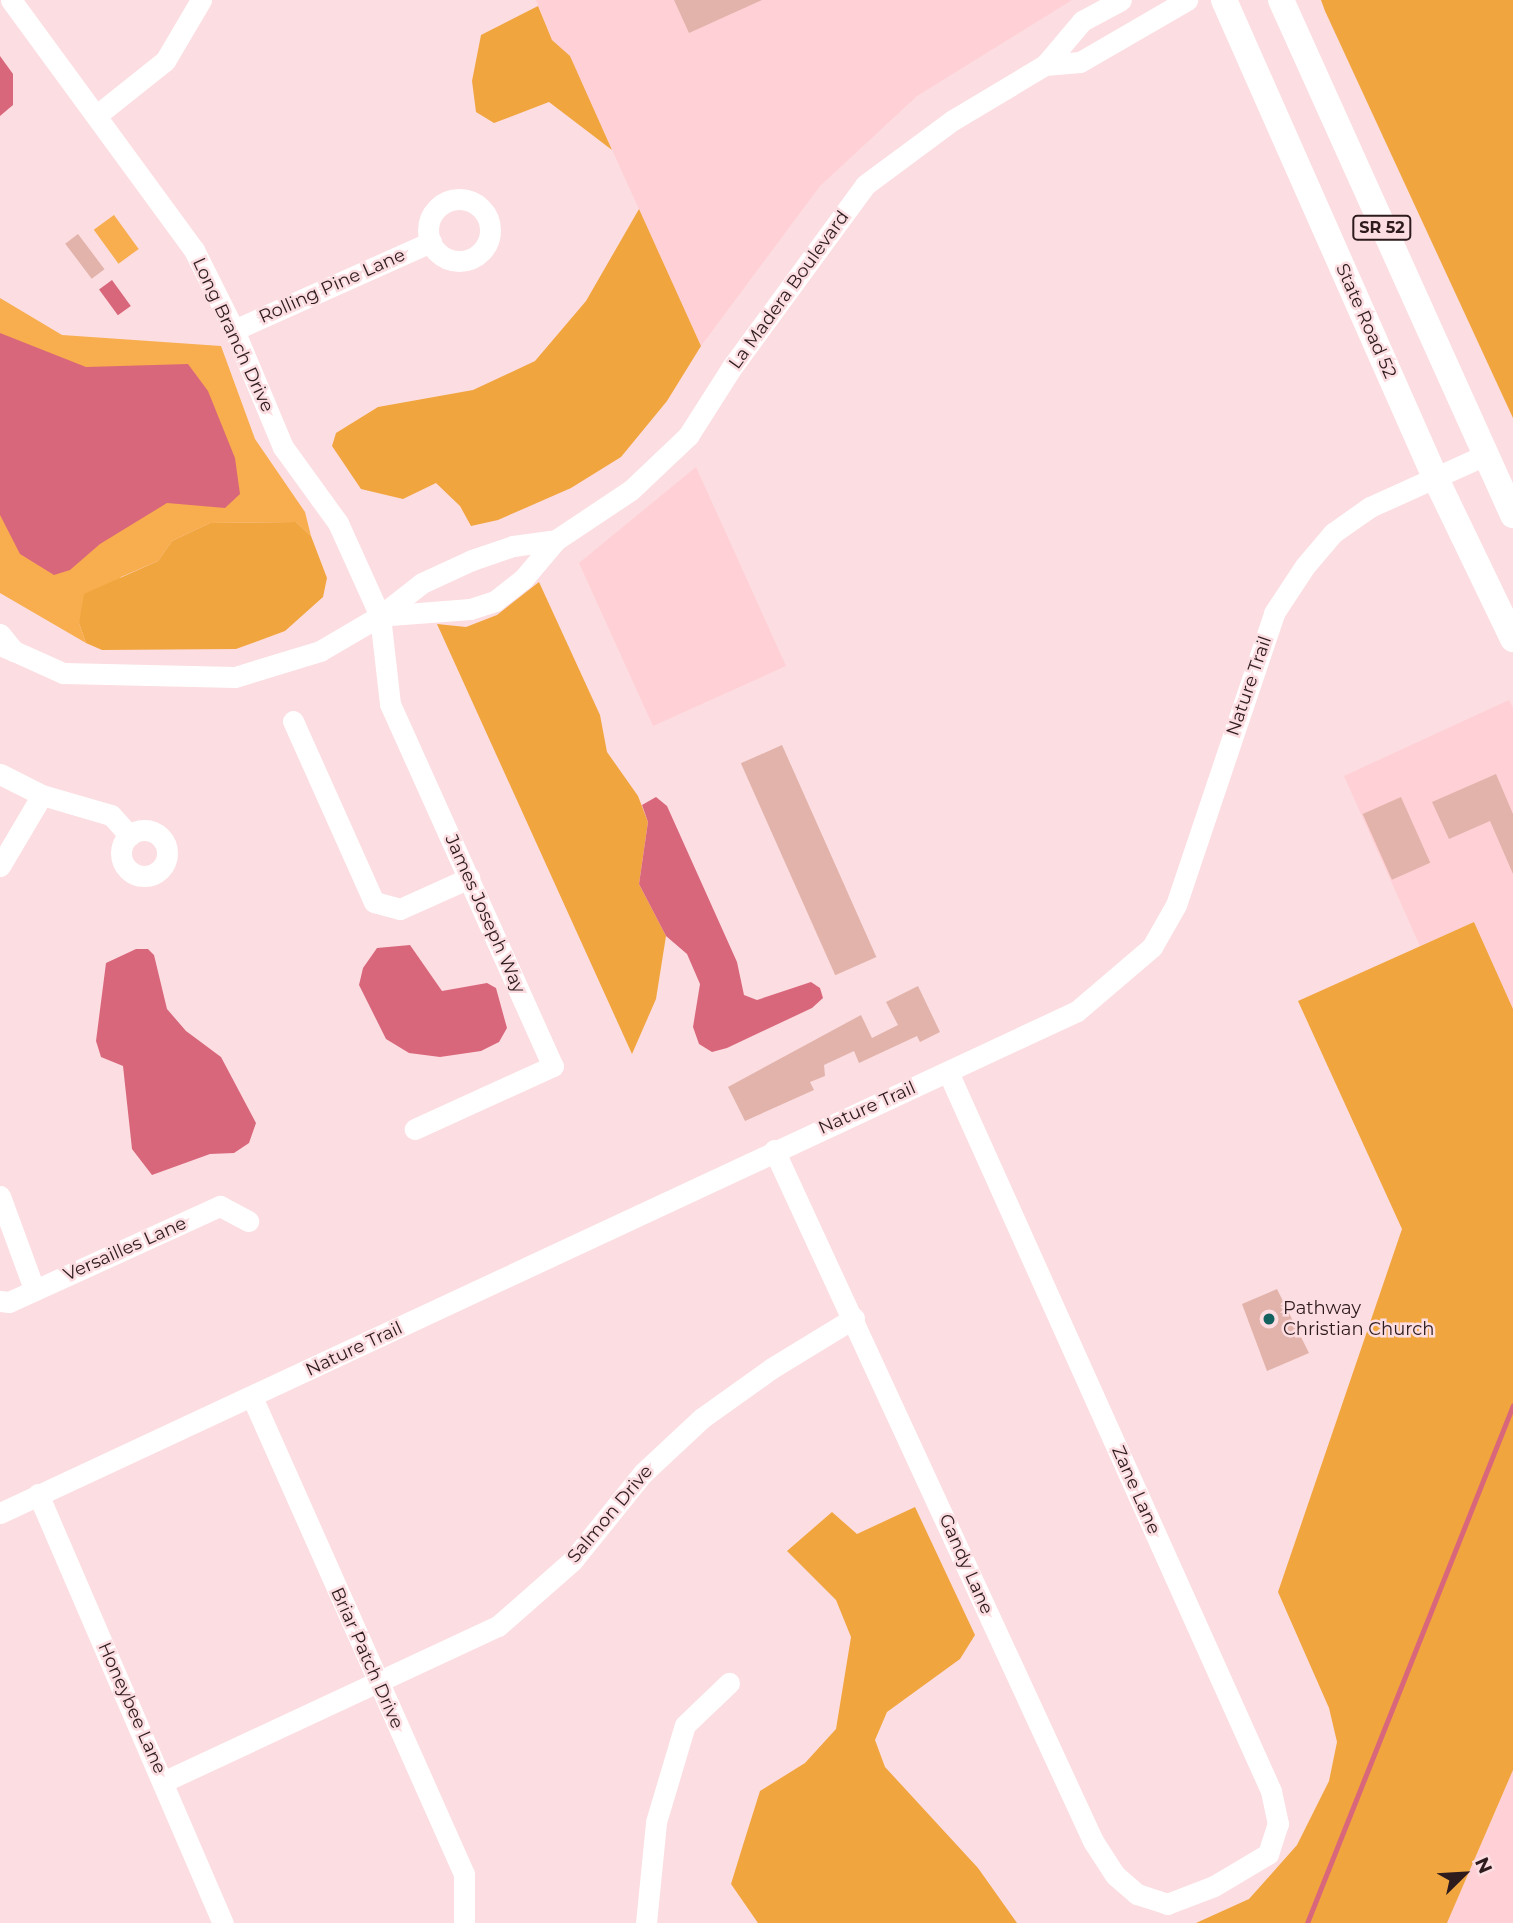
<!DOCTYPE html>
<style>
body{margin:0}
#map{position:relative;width:1513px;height:1923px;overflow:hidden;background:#fcdde1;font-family:Montserrat,sans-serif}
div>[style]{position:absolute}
.built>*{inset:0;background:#ffd0d5}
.green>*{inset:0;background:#f8ae4e;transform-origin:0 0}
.forest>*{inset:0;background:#f1a53f}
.water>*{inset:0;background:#d9677c;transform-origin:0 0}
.stream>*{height:5px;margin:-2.5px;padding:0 2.5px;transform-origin:2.5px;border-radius:2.5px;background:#d9677c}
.building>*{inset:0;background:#e2b3aa;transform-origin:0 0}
.minor>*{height:21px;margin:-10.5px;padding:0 10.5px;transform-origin:10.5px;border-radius:10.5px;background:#fff}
.minor>.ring{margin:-10.5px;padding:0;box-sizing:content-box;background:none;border:21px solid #fff;border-radius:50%}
.major>*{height:26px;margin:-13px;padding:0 13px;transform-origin:13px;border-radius:13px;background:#fff}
.dots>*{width:19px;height:19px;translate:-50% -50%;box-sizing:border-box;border:4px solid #fcdde1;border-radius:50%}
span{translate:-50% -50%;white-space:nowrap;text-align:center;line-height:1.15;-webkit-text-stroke:5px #fcdde1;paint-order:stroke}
.shield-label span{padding:2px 5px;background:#fcdde1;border:2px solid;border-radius:5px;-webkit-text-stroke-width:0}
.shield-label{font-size:16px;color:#2d1b1d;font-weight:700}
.street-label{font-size:18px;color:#2d1b1d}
.poi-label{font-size:18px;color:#2d1b1d}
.left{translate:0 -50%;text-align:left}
.north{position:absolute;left:1429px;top:1839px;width:70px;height:70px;-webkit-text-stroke:5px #fcdde1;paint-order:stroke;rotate:66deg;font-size:19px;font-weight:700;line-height:28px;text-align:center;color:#2d1b1d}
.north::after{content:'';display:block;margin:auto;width:24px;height:32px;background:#2d1b1d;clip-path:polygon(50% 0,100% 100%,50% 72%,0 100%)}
</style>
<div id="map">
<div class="built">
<i style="clip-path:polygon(536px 0,1072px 0,917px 96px,820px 186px,701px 346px,570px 57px,552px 40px)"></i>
<i style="clip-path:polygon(696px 467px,786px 666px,653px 726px,579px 563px)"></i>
<i style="clip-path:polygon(1509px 700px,1513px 708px,1513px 1009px,1474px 922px,1420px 946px,1344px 776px)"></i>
<i style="clip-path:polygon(1513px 1770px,1513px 1923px,1447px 1923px)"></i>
</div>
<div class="green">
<i style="left:114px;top:215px;width:42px;height:25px;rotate:54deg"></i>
<i style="clip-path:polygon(0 298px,62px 335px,221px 346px,255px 439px,305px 512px,311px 536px,296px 522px,210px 523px,172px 541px,158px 561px,121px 577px,79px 623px,86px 643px,0 593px)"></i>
</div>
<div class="forest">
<i style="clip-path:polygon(1321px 0,1513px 0,1513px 418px,1325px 11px)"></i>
<i style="clip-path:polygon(538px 6px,552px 40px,570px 56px,612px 150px,549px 102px,494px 123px,476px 112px,472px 81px,481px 35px)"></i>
<i style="clip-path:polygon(639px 209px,701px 346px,667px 401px,621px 457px,571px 488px,498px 520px,471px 526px,460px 506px,436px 483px,403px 499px,361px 489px,332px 446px,336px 433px,378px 407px,473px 390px,535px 361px,586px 301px)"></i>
<i style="clip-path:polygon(296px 522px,311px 536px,327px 578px,323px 597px,285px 631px,236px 649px,102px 650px,86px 643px,79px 623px,84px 594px,158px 561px,172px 541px,210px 523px)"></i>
<i style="clip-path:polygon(539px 582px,600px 715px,607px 752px,638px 796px,648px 822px,639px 884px,666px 936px,656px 999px,632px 1054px,437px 624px,466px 627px,497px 615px)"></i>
<i style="clip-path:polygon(1474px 922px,1513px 1009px,1513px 1770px,1447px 1923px,1196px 1923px,1249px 1899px,1297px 1845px,1329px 1781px,1337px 1742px,1329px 1708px,1278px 1592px,1402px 1229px,1298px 1001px)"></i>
<i style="clip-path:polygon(915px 1507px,975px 1635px,960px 1659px,887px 1712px,875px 1740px,885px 1767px,978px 1868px,1017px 1923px,758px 1923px,731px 1884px,743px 1845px,760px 1791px,805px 1763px,836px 1729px,851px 1637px,836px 1600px,787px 1551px,832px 1512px,857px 1534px)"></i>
</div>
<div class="water">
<i style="clip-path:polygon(0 56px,13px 74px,13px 105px,0 116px)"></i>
<i style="left:112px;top:280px;width:32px;height:16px;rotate:54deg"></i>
<i style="clip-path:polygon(0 333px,86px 367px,188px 364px,208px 391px,235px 458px,240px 494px,225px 508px,167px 503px,100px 544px,70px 570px,54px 575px,20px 554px,0 515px)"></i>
<i style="clip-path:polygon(656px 797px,667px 806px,737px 962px,744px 995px,757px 1000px,811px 982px,820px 988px,823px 998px,812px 1008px,727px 1048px,712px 1052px,699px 1044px,693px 1027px,700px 984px,687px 954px,666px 936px,639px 884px,648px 822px,642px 805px)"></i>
<i style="clip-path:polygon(410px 945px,442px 991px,487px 983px,496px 988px,507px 1028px,499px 1042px,481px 1051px,440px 1057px,409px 1053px,386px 1039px,359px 985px,363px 968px,377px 948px)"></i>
<i style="clip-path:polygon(136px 949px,148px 949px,154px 955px,167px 1009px,186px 1031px,221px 1057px,256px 1123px,249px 1143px,234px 1153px,210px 1154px,152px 1175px,132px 1149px,123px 1066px,101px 1057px,96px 1041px,106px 963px)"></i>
</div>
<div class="stream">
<i style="left:1307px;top:1923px;width:557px;rotate:-68.31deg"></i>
</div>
<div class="building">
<i style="clip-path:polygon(674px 0,762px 0,689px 33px)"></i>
<i style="left:78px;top:234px;width:44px;height:16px;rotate:53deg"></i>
<i style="left:782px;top:745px;width:232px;height:45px;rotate:66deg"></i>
<i style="clip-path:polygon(1496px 774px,1513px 814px,1513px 874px,1490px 821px,1449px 839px,1432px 802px)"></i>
<i style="left:1401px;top:797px;width:72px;height:42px;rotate:66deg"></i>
<i style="clip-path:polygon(918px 986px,940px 1032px,920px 1042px,917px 1036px,859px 1063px,854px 1051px,824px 1065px,825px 1076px,810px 1082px,814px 1090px,745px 1121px,728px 1087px,861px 1015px,872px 1038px,898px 1025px,886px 1002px)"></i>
<i style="clip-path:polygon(1277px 1289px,1309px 1353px,1267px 1371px,1242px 1304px)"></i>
</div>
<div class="minor">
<i style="left:11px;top:0;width:310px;rotate:53.8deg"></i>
<i style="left:194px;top:250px;width:89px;rotate:63.4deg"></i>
<i style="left:234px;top:330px;width:127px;rotate:67.3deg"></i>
<i style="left:283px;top:447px;width:94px;rotate:54.1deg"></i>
<i style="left:338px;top:523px;width:102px;rotate:65.7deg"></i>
<i style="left:380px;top:616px;width:89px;rotate:83.5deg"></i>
<i style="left:390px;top:704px;width:397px;rotate:65.8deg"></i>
<i style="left:553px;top:1066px;width:152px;rotate:155.5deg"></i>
<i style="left:1045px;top:65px;width:35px;rotate:-5deg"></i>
<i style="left:1080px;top:62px;width:124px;rotate:-30.1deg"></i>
<i style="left:97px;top:115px;width:87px;rotate:-38.5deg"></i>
<i style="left:165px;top:61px;width:71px;rotate:-59.5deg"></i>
<i class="ring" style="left:428px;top:199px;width:41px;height:41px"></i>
<i style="left:234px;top:330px;width:216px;rotate:-24.1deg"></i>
<i style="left:556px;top:540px;width:90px;rotate:-33.7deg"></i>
<i style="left:631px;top:490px;width:79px;rotate:-43.5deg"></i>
<i style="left:688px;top:436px;width:82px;rotate:-57.5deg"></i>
<i style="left:732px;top:367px;width:225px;rotate:-53.8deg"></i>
<i style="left:865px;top:185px;width:109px;rotate:-36.5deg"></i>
<i style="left:953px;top:120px;width:107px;rotate:-30.9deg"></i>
<i style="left:1045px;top:65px;width:57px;rotate:-49.9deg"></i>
<i style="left:1082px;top:21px;width:44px;rotate:-28.3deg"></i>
<i style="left:0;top:634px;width:22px;rotate:51deg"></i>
<i style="left:14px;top:651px;width:15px;rotate:-157deg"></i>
<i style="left:14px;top:651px;width:54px;rotate:24.2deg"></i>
<i style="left:63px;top:673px;width:172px;rotate:1.3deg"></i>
<i style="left:235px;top:677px;width:89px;rotate:-17deg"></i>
<i style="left:320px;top:651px;width:69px;rotate:-30.3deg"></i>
<i style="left:380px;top:616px;width:53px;rotate:-38.2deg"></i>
<i style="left:422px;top:583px;width:55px;rotate:-24.7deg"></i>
<i style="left:472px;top:560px;width:43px;rotate:-18.9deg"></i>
<i style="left:513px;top:546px;width:43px;rotate:-7.9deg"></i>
<i style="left:556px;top:540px;width:51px;rotate:130.2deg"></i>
<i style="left:523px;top:579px;width:36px;rotate:142deg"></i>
<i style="left:495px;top:601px;width:26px;rotate:162deg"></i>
<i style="left:470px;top:609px;width:90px;rotate:175.6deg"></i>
<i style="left:293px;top:721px;width:198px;rotate:65.9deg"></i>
<i style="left:374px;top:902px;width:27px;rotate:15deg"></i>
<i style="left:400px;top:909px;width:76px;rotate:-24.2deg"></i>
<i style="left:0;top:774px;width:47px;rotate:26.6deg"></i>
<i style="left:42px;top:795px;width:72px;rotate:16.2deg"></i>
<i style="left:111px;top:815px;width:28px;rotate:48deg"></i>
<i class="ring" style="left:121px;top:830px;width:25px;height:25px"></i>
<i style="left:0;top:866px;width:82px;rotate:-59.4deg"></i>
<i style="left:774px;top:1150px;width:761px;rotate:65.22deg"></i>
<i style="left:1093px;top:1841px;width:40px;rotate:57.1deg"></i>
<i style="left:1115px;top:1875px;width:29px;rotate:41deg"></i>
<i style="left:1137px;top:1894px;width:32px;rotate:18deg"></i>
<i style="left:1167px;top:1904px;width:50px;rotate:-21deg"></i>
<i style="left:1214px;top:1886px;width:63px;rotate:-30.7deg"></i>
<i style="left:1268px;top:1854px;width:32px;rotate:-72deg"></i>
<i style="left:1278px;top:1824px;width:34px;rotate:-102deg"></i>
<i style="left:1271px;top:1791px;width:788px;rotate:-114.19deg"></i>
<i style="left:0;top:1196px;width:99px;rotate:69.9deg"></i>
<i style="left:0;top:1301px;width:9px;rotate:6deg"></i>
<i style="left:9px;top:1302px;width:232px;rotate:-24.5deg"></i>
<i style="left:220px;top:1206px;width:32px;rotate:28deg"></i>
<i style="left:252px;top:1397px;width:522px;rotate:66.04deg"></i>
<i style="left:464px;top:1874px;width:49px;rotate:90deg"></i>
<i style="left:38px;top:1494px;width:467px;rotate:66.7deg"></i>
<i style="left:0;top:1513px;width:1188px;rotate:-24.99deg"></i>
<i style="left:1077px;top:1011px;width:99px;rotate:-40.5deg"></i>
<i style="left:1152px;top:947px;width:48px;rotate:-60.3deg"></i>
<i style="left:1176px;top:905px;width:308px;rotate:-71.4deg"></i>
<i style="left:1274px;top:613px;width:56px;rotate:-56.6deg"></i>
<i style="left:1305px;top:566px;width:43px;rotate:-49.7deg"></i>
<i style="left:1333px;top:533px;width:45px;rotate:-35.1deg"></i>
<i style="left:1370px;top:507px;width:126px;rotate:-24.3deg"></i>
<i style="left:165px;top:1781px;width:367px;rotate:-25deg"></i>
<i style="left:498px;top:1626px;width:100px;rotate:-41.3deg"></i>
<i style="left:573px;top:1560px;width:112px;rotate:-51.2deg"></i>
<i style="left:643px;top:1473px;width:81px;rotate:-43deg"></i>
<i style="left:702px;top:1418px;width:86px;rotate:-35.5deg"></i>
<i style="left:772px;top:1368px;width:96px;rotate:-31.4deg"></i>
<i style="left:646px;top:1923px;width:101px;rotate:-84.3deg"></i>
<i style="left:656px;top:1822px;width:101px;rotate:-73.4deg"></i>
<i style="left:685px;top:1725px;width:61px;rotate:-43.7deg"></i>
</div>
<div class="major">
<i style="left:1224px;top:0;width:522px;rotate:66.14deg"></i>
<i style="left:1435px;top:477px;width:180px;rotate:64.3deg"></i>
<i style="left:1281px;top:0;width:565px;rotate:65.75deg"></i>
</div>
<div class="dots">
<i style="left:1269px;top:1319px;background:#13625f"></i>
</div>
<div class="shield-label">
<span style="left:1382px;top:228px">SR 52</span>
</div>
<div class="street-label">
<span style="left:332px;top:286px;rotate:-24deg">Rolling Pine Lane</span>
<span style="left:789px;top:290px;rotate:-54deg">La Madera Boulevard</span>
<span style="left:1366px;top:321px;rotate:66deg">State Road 52</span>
<span style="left:233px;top:335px;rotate:65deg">Long Branch Drive</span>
<span style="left:1249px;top:686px;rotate:-71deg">Nature Trail</span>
<span style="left:485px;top:914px;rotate:66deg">James Joseph Way</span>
<span style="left:867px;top:1108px;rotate:-24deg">Nature Trail</span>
<span style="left:125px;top:1249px;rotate:-24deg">Versailles Lane</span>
<span style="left:354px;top:1349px;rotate:-25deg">Nature Trail</span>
<span style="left:1136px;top:1490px;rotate:66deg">Zane Lane</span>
<span style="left:610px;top:1514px;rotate:-50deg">Salmon Drive</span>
<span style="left:966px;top:1564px;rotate:66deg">Gandy Lane</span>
<span style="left:367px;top:1658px;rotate:66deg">Briar Patch Drive</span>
<span style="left:132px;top:1708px;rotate:66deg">Honeybee Lane</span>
</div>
<div class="poi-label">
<span class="left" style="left:1283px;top:1319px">Pathway<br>Christian Church</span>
</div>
<div class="north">N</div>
</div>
